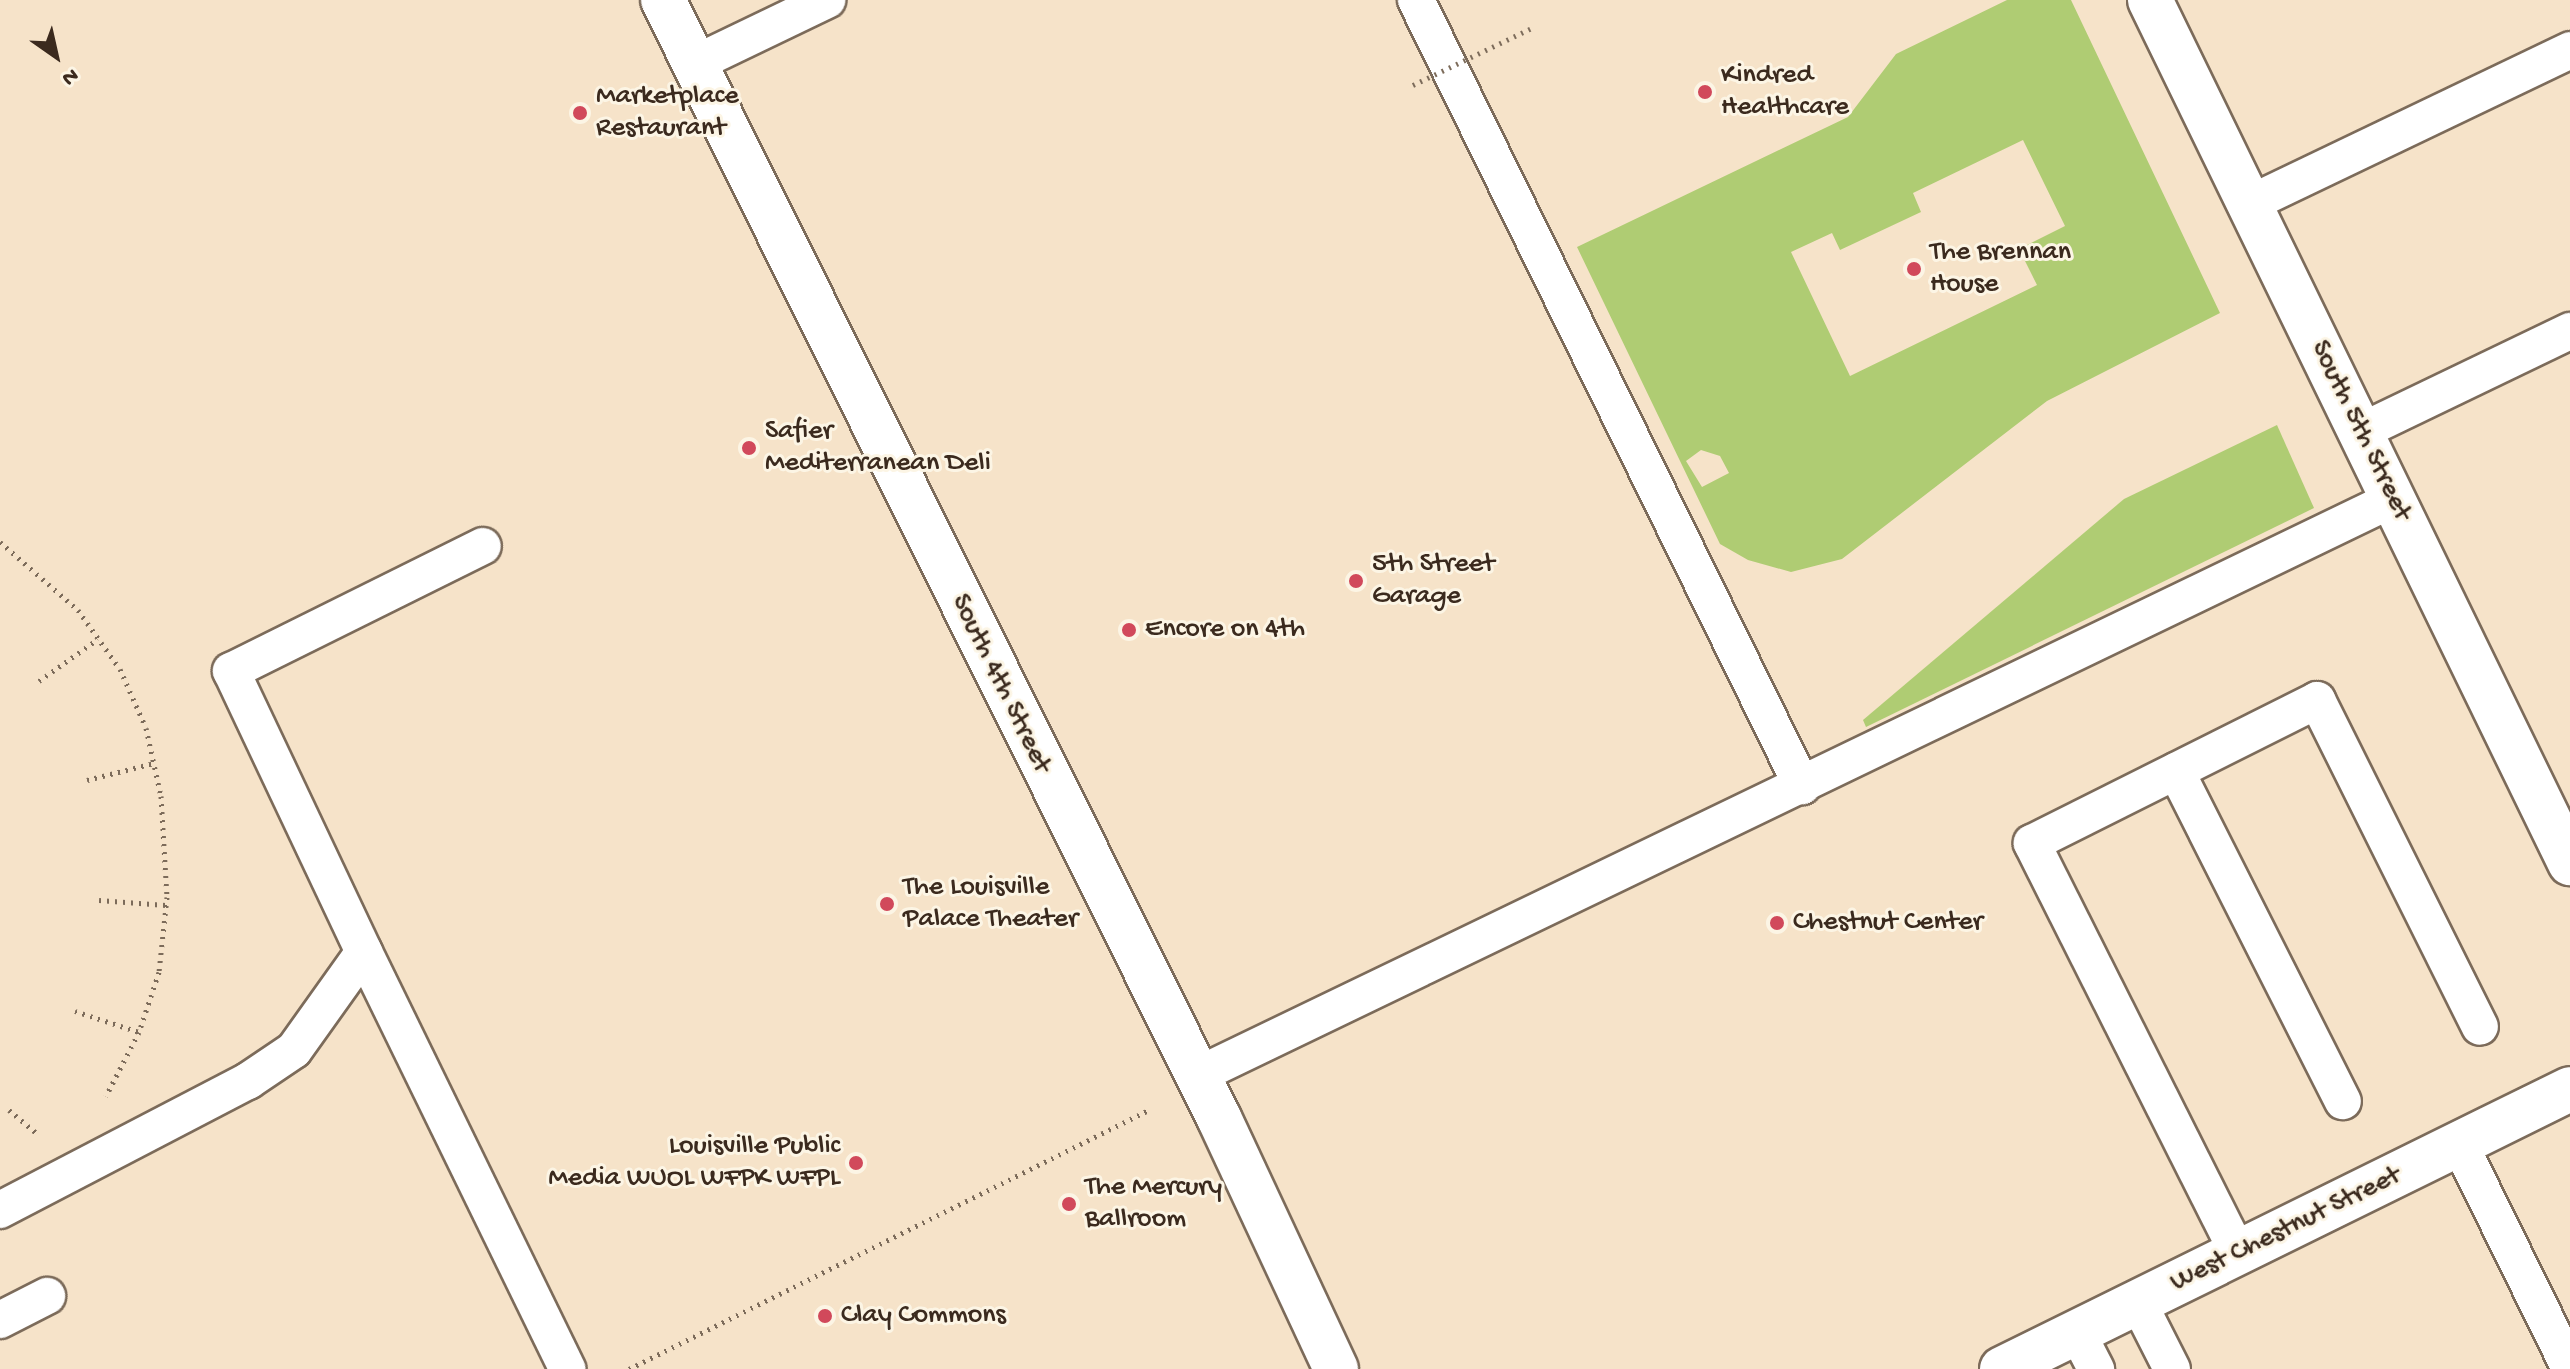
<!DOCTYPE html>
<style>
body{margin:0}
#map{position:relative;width:2570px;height:1369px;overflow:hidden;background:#f6e3c9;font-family:"Gochi Hand",sans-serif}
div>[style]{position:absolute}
.green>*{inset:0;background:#afcc73}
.path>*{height:5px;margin-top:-2.5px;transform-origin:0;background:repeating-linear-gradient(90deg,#7c6b5a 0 2px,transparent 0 8px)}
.roads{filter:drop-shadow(2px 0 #7c6b5a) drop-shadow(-2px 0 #7c6b5a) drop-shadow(0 2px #7c6b5a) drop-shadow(0 -2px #7c6b5a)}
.service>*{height:36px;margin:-18px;padding:0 18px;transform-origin:18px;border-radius:18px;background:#fff}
.tertiary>*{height:44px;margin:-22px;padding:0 22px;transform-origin:22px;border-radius:22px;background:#fff}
.path-bridge>*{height:5px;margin-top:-2.5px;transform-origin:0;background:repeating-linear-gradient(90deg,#7c6b5a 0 2px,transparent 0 8px)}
.dots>*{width:22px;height:22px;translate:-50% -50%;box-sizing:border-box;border:4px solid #fcf5e5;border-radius:50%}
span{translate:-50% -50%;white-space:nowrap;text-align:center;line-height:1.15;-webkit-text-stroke:6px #fcf5e5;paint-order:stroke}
.poi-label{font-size:28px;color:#3b2a1e}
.left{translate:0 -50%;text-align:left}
.right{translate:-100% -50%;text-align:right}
.street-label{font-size:28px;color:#3b2a1e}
.north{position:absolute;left:16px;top:16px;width:80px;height:80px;-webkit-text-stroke:6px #fcf5e5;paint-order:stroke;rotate:146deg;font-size:22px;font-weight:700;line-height:32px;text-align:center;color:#3b2a1e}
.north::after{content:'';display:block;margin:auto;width:28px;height:36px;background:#3b2a1e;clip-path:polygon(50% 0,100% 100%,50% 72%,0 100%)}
</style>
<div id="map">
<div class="green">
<i style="clip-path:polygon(evenodd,2007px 0,2071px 0,2220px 313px,2047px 401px,1842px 559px,1791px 572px,1748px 560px,1720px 544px,1577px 247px,1848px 117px,1896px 54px,2007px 0,2023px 140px,2065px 226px,2019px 249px,2037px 285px,1850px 376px,1791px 252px,1832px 233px,1840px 250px,1921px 212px,1913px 193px,2023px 140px,2007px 0,1701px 450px,1720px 456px,1729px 473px,1702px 487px,1686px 461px,1701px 450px)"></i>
<i style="clip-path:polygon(2277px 425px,2314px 508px,1866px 727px,1863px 720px,2124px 499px)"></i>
</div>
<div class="path">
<i style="left:0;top:542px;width:103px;rotate:41.1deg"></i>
<i style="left:78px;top:610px;width:72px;rotate:54.6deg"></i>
<i style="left:120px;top:669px;width:64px;rotate:66.2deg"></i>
<i style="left:146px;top:728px;width:70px;rotate:77.6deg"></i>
<i style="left:161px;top:796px;width:101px;rotate:86.6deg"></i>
<i style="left:167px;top:897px;width:75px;rotate:96.1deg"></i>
<i style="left:159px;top:972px;width:63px;rotate:108.4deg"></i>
<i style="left:139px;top:1032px;width:72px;rotate:117.3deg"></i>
<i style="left:39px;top:681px;width:72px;rotate:-35.4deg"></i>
<i style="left:87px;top:780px;width:69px;rotate:-14.2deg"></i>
<i style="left:99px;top:900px;width:67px;rotate:4.3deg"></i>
<i style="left:75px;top:1011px;width:67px;rotate:18.2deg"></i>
<i style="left:9px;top:1110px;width:35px;rotate:40deg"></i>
<i style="left:629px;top:1369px;width:579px;rotate:-26.48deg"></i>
</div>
<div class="roads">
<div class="service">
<i style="left:1416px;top:0;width:876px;rotate:63.84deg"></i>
<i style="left:694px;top:64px;width:148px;rotate:-25.7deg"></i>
<i style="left:2249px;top:204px;width:356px;rotate:-25.6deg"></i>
<i style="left:2360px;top:432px;width:233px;rotate:-25.7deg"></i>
<i style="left:2176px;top:771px;width:370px;rotate:63.2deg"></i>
<i style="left:364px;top:952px;width:311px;rotate:-115.3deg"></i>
<i style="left:231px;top:671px;width:281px;rotate:-26.4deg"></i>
<i style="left:1198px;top:1075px;width:1327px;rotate:-25.73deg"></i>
<i style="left:2460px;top:1145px;width:250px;rotate:63.8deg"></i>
<i style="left:0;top:1210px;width:280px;rotate:-27.5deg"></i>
<i style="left:248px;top:1081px;width:55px;rotate:-34deg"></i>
<i style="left:294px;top:1050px;width:120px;rotate:-54.5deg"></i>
<i style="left:364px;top:952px;width:464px;rotate:64deg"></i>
<i style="left:2238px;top:1253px;width:459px;rotate:-116.7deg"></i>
<i style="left:2032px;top:843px;width:319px;rotate:-26.6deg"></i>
<i style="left:2317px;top:700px;width:365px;rotate:63.5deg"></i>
<i style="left:2138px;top:1302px;width:75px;rotate:63.1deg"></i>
<i style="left:0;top:1320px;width:53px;rotate:-27.1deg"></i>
<i style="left:2077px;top:1332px;width:42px;rotate:62.8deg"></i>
</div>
<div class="tertiary">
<i style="left:663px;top:0;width:1249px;rotate:63.56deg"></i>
<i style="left:1219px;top:1118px;width:277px;rotate:65deg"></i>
<i style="left:2150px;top:0;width:960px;rotate:64.05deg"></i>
<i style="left:2002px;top:1369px;width:633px;rotate:-26.24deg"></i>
</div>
</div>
<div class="path-bridge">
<i style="left:1413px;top:85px;width:134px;rotate:-25.6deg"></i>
</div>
<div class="dots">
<i style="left:1705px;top:92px;background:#d1495b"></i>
<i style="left:580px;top:113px;background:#d1495b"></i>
<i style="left:1914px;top:269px;background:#d1495b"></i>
<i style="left:749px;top:448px;background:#d1495b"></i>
<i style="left:1356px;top:581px;background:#d1495b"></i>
<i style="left:1129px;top:630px;background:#d1495b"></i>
<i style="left:887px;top:904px;background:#d1495b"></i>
<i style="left:1777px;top:923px;background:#d1495b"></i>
<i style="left:856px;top:1163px;background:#d1495b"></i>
<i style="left:1069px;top:1204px;background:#d1495b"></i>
<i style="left:825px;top:1316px;background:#d1495b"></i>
</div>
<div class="poi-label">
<span class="left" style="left:1721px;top:92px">Kindred<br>Healthcare</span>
<span class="left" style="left:596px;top:113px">Marketplace<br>Restaurant</span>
<span class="left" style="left:1930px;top:269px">The Brennan<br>House</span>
<span class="left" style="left:765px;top:448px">Safier<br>Mediterranean Deli</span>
<span class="left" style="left:1372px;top:581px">5th Street<br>Garage</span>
<span class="left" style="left:1145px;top:630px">Encore on 4th</span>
<span class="left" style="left:903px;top:904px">The Louisville<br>Palace Theater</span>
<span class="left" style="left:1793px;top:923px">Chestnut Center</span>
<span class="right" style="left:840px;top:1163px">Louisville Public<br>Media WUOL WFPK WFPL</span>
<span class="left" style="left:1085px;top:1204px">The Mercury<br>Ballroom</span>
<span class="left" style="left:841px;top:1316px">Clay Commons</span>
</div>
<div class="street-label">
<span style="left:2360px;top:431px;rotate:64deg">South 5th Street</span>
<span style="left:1000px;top:684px;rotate:64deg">South 4th Street</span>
<span style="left:2286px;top:1230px;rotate:-26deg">West Chestnut Street</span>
</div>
<div class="north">N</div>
</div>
